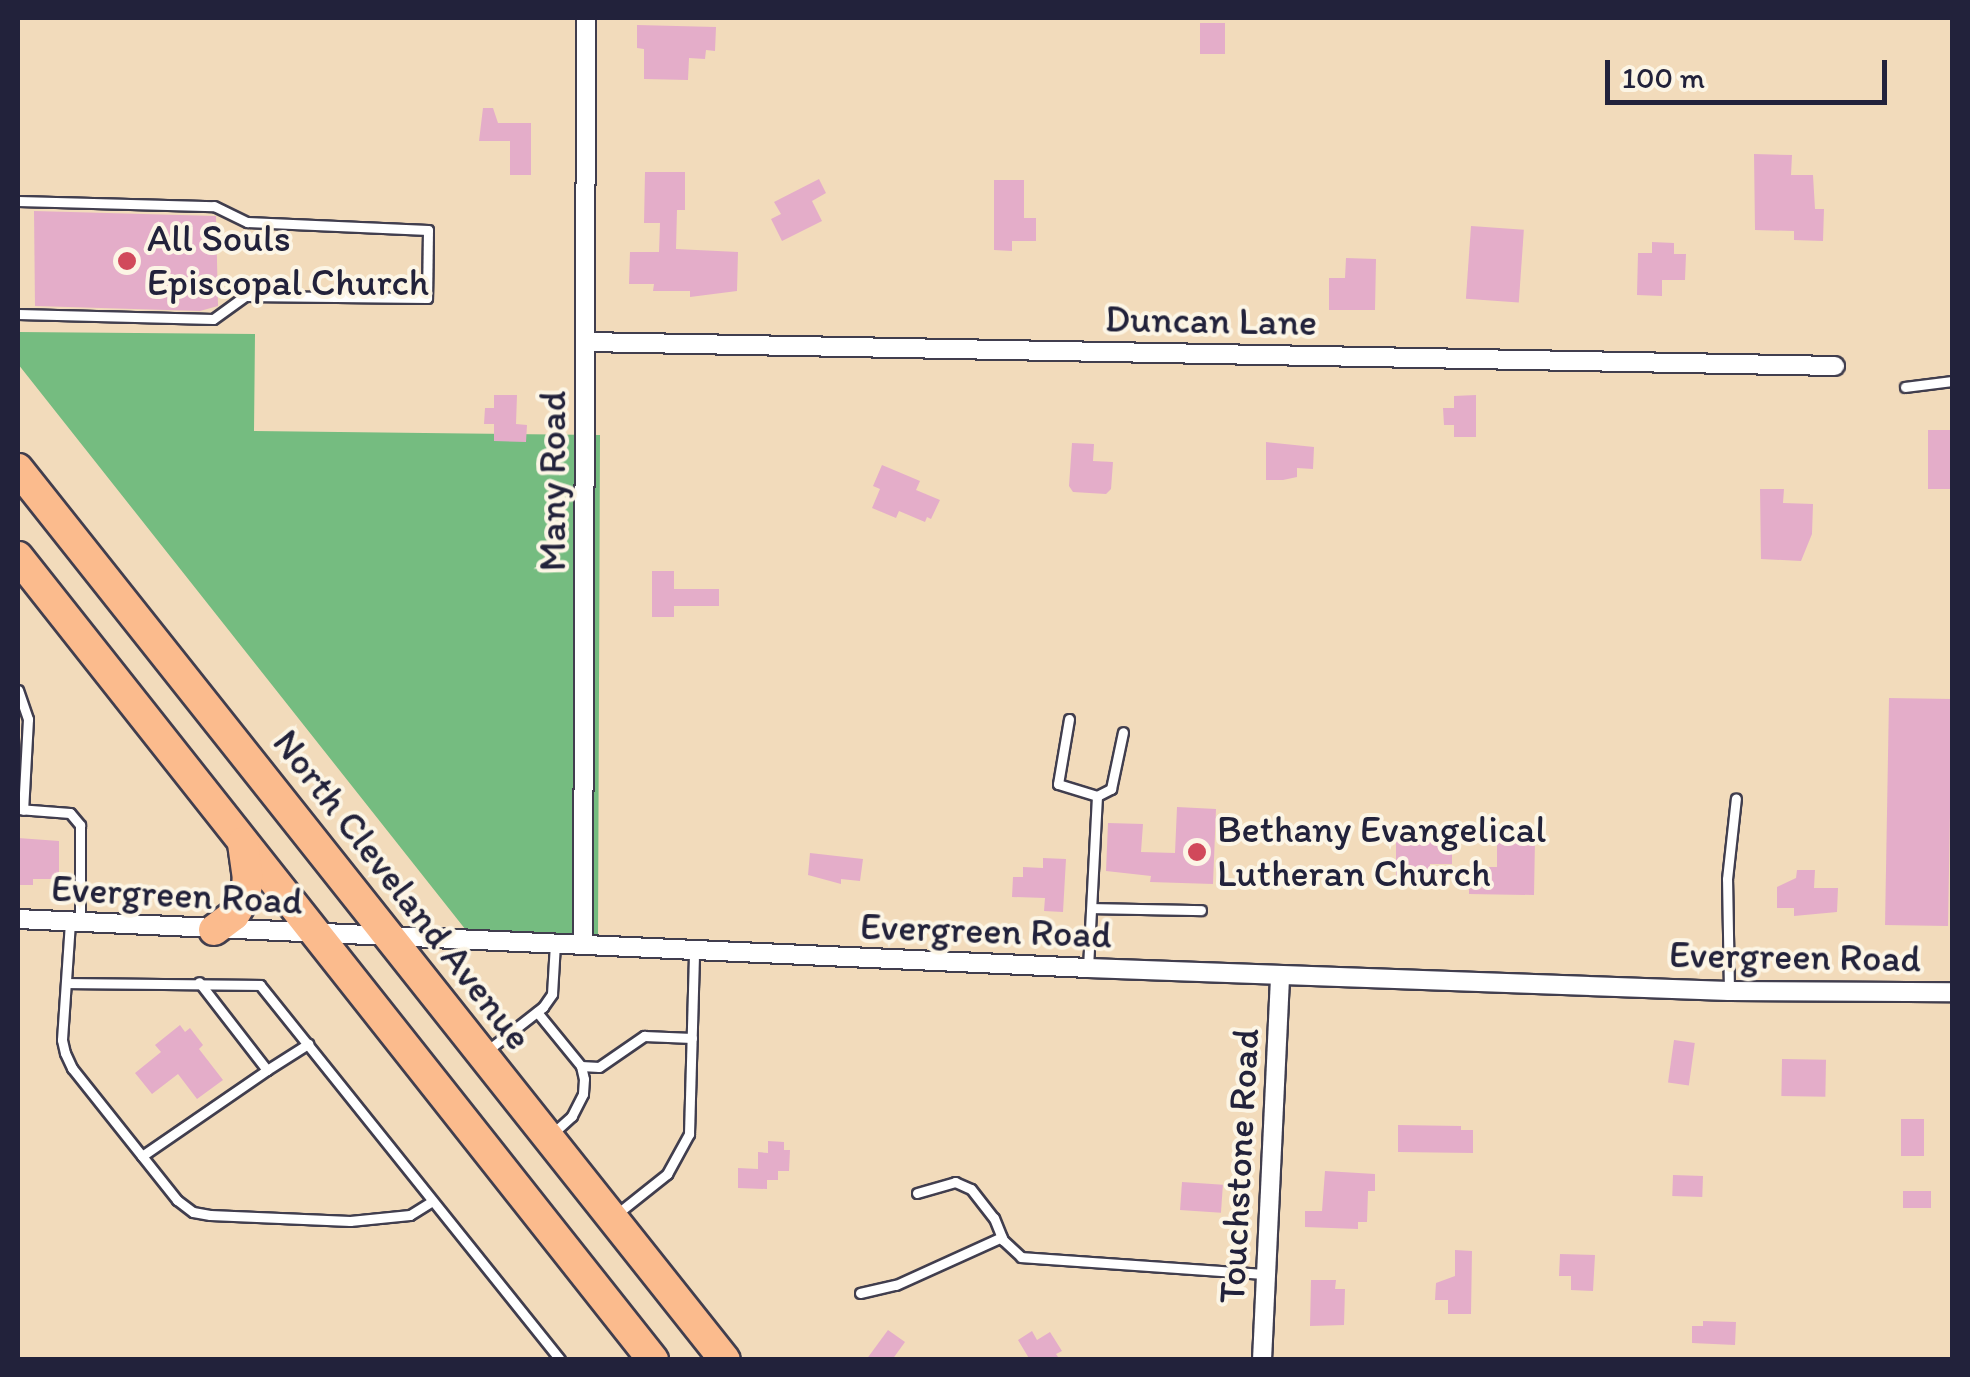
<!DOCTYPE html>
<style>
body{margin:0}
#map{position:relative;width:1970px;height:1377px;overflow:hidden;background:#f2dbbb;font-family:Itim,sans-serif}
div>[style]{position:absolute}
.forest>*{inset:0;background:#75bc80}
.building>*{inset:0;background:#e4adc9;transform-origin:0 0}
.roads{filter:drop-shadow(2px 0 #413e4e) drop-shadow(-2px 0 #413e4e) drop-shadow(0 2px #413e4e) drop-shadow(0 -2px #413e4e)}
.service>*{height:9px;margin:-4.5px;padding:0 4.5px;transform-origin:4.5px;border-radius:4.5px;background:#fff}
.minor>*{height:18px;margin:-9px;padding:0 9px;transform-origin:9px;border-radius:9px;background:#fff}
.primary>*{height:30px;margin:-15px;padding:0 15px;transform-origin:15px;border-radius:15px;background:#fbbb8d}
.dots>*{width:28px;height:28px;translate:-50% -50%;box-sizing:border-box;border:5px solid #fcf5e5;border-radius:50%}
span{translate:-50% -50%;white-space:nowrap;text-align:center;line-height:1.15;-webkit-text-stroke:8px #fcf5e5;paint-order:stroke}
.poi-label{font-size:38px;color:#22223b}
.left{translate:0 -50%;text-align:left}
.street-label{font-size:38px;color:#22223b}
.frame{position:absolute;inset:0;border:20px solid #22223b;pointer-events:none}
.scale{position:absolute;left:1605px;top:60px;width:282px;height:45px;box-sizing:border-box;border:5px solid #22223b;border-top:0;padding-left:12px;font-size:30px;line-height:35px;white-space:nowrap;color:#22223b;-webkit-text-stroke:8px #fcf5e5;paint-order:stroke}
</style>
<div id="map">
<div class="forest">
<i style="clip-path:polygon(18px 332px,255px 334px,254px 431px,600px 435px,598px 940px,473px 939px,18px 364px)"></i>
</div>
<div class="building">
<i style="left:1200px;top:23px;width:25px;height:31px"></i>
<i style="clip-path:polygon(637px 25px,716px 27px,715px 51px,706px 50px,705px 59px,689px 58px,688px 80px,644px 79px,644px 49px,637px 48px)"></i>
<i style="clip-path:polygon(483px 108px,493px 108px,498px 123px,531px 123px,531px 175px,510px 175px,510px 141px,479px 141px)"></i>
<i style="clip-path:polygon(1754px 154px,1792px 155px,1791px 175px,1813px 175px,1815px 209px,1824px 209px,1823px 241px,1794px 240px,1794px 231px,1755px 230px)"></i>
<i style="clip-path:polygon(645px 172px,685px 172px,685px 210px,677px 210px,676px 249px,738px 252px,737px 291px,690px 297px,690px 291px,653px 291px,654px 284px,629px 284px,630px 252px,659px 252px,660px 223px,644px 223px)"></i>
<i style="clip-path:polygon(819px 179px,826px 193px,812px 201px,822px 221px,782px 241px,771px 219px,781px 214px,774px 202px)"></i>
<i style="clip-path:polygon(994px 180px,1024px 180px,1024px 218px,1036px 218px,1036px 241px,1012px 241px,1012px 251px,994px 250px)"></i>
<i style="clip-path:polygon(34px 211px,216px 216px,218px 306px,200px 311px,35px 306px)"></i>
<i style="left:1471px;top:226px;width:53px;height:73px;rotate:4deg"></i>
<i style="clip-path:polygon(1652px 242px,1674px 243px,1674px 254px,1686px 254px,1685px 280px,1662px 280px,1662px 296px,1637px 295px,1638px 253px,1652px 253px)"></i>
<i style="clip-path:polygon(1346px 258px,1376px 259px,1375px 310px,1329px 310px,1329px 278px,1345px 278px)"></i>
<i style="clip-path:polygon(494px 395px,517px 395px,516px 424px,527px 425px,526px 442px,494px 441px,494px 424px,484px 424px,485px 408px,494px 408px)"></i>
<i style="clip-path:polygon(1476px 395px,1476px 437px,1454px 437px,1454px 425px,1444px 425px,1443px 408px,1454px 408px,1454px 396px)"></i>
<i style="left:1928px;top:430px;width:23px;height:59px"></i>
<i style="clip-path:polygon(1266px 442px,1314px 447px,1313px 469px,1297px 468px,1297px 477px,1283px 480px,1266px 480px)"></i>
<i style="clip-path:polygon(1072px 443px,1094px 444px,1093px 461px,1113px 462px,1111px 489px,1106px 494px,1073px 492px,1069px 486px)"></i>
<i style="clip-path:polygon(882px 465px,920px 481px,916px 490px,940px 500px,931px 519px,927px 517px,925px 522px,899px 511px,896px 518px,872px 508px,880px 489px,873px 486px)"></i>
<i style="clip-path:polygon(1760px 489px,1784px 489px,1783px 503px,1813px 504px,1812px 534px,1801px 561px,1761px 559px)"></i>
<i style="clip-path:polygon(652px 571px,674px 571px,674px 589px,719px 589px,719px 606px,674px 606px,674px 617px,652px 617px)"></i>
<i style="left:1889px;top:698px;width:63px;height:227px;rotate:1deg"></i>
<i style="clip-path:polygon(1177px 807px,1216px 809px,1213px 884px,1150px 882px,1151px 876px,1106px 871px,1108px 823px,1143px 824px,1141px 852px,1175px 853px)"></i>
<i style="clip-path:polygon(1396px 837px,1452px 842px,1452px 864px,1430px 864px,1429px 877px,1396px 876px)"></i>
<i style="clip-path:polygon(18px 838px,59px 841px,59px 879px,33px 879px,33px 885px,18px 885px)"></i>
<i style="clip-path:polygon(1497px 839px,1535px 839px,1534px 895px,1469px 894px,1469px 867px,1497px 867px)"></i>
<i style="clip-path:polygon(810px 853px,863px 859px,860px 881px,841px 879px,841px 884px,808px 875px)"></i>
<i style="clip-path:polygon(1043px 858px,1066px 859px,1063px 912px,1044px 911px,1045px 898px,1012px 897px,1013px 877px,1023px 877px,1023px 867px,1043px 868px)"></i>
<i style="clip-path:polygon(1797px 870px,1815px 870px,1814px 888px,1838px 888px,1837px 912px,1794px 916px,1794px 908px,1777px 908px,1777px 887px,1796px 878px)"></i>
<i style="clip-path:polygon(180px 1025px,185px 1032px,190px 1028px,203px 1045px,199px 1049px,223px 1080px,197px 1099px,178px 1074px,152px 1094px,135px 1073px,161px 1052px,155px 1045px)"></i>
<i style="left:1674px;top:1040px;width:21px;height:43px;rotate:8deg"></i>
<i style="left:1782px;top:1059px;width:44px;height:37px;rotate:1deg"></i>
<i style="left:1901px;top:1119px;width:23px;height:37px"></i>
<i style="clip-path:polygon(1398px 1125px,1461px 1126px,1461px 1130px,1473px 1130px,1473px 1153px,1398px 1152px)"></i>
<i style="clip-path:polygon(768px 1141px,784px 1142px,784px 1150px,790px 1150px,789px 1171px,778px 1171px,778px 1180px,767px 1180px,767px 1189px,738px 1188px,738px 1168px,758px 1169px,758px 1152px,768px 1153px)"></i>
<i style="clip-path:polygon(1325px 1171px,1375px 1174px,1375px 1191px,1368px 1191px,1367px 1222px,1358px 1222px,1358px 1229px,1305px 1227px,1305px 1211px,1322px 1211px)"></i>
<i style="left:1673px;top:1175px;width:30px;height:21px;rotate:2deg"></i>
<i style="left:1182px;top:1182px;width:41px;height:28px;rotate:4deg"></i>
<i style="left:1903px;top:1191px;width:28px;height:17px"></i>
<i style="clip-path:polygon(1455px 1250px,1472px 1251px,1471px 1314px,1448px 1314px,1448px 1300px,1435px 1300px,1436px 1283px,1455px 1276px)"></i>
<i style="clip-path:polygon(1560px 1254px,1595px 1255px,1593px 1291px,1571px 1290px,1571px 1276px,1559px 1276px)"></i>
<i style="clip-path:polygon(1311px 1280px,1336px 1280px,1335px 1289px,1345px 1289px,1344px 1325px,1310px 1326px)"></i>
<i style="clip-path:polygon(1703px 1321px,1736px 1322px,1735px 1345px,1692px 1343px,1692px 1326px,1703px 1326px)"></i>
<i style="clip-path:polygon(888px 1330px,905px 1342px,892px 1360px,866px 1360px)"></i>
<i style="clip-path:polygon(1032px 1331px,1037px 1340px,1050px 1332px,1062px 1351px,1056px 1354px,1060px 1360px,1030px 1360px,1018px 1340px)"></i>
</div>
<div class="roads">
<div class="service">
<i style="left:18px;top:201px;width:196px;rotate:1.5deg"></i>
<i style="left:214px;top:206px;width:37px;rotate:26deg"></i>
<i style="left:247px;top:222px;width:181px;rotate:2.5deg"></i>
<i style="left:428px;top:230px;width:68px;rotate:90.8deg"></i>
<i style="left:427px;top:298px;width:182px;rotate:-179.4deg"></i>
<i style="left:245px;top:296px;width:39px;rotate:144deg"></i>
<i style="left:213px;top:319px;width:195px;rotate:-178.5deg"></i>
<i style="left:1905px;top:387px;width:47px;rotate:-7.3deg"></i>
<i style="left:18px;top:690px;width:31px;rotate:71deg"></i>
<i style="left:28px;top:719px;width:91px;rotate:93.1deg"></i>
<i style="left:1069px;top:719px;width:66px;rotate:99.6deg"></i>
<i style="left:1058px;top:784px;width:41px;rotate:17.1deg"></i>
<i style="left:1097px;top:796px;width:172px;rotate:93deg"></i>
<i style="left:1097px;top:796px;width:16px;rotate:-27deg"></i>
<i style="left:1111px;top:789px;width:58px;rotate:-78.1deg"></i>
<i style="left:18px;top:809px;width:52px;rotate:4.4deg"></i>
<i style="left:70px;top:813px;width:16px;rotate:50deg"></i>
<i style="left:80px;top:825px;width:97px;rotate:90deg"></i>
<i style="left:1092px;top:908px;width:109px;rotate:1.1deg"></i>
<i style="left:70px;top:922px;width:118px;rotate:93.9deg"></i>
<i style="left:62px;top:1040px;width:13px;rotate:77deg"></i>
<i style="left:65px;top:1053px;width:17px;rotate:65deg"></i>
<i style="left:72px;top:1068px;width:169px;rotate:51.5deg"></i>
<i style="left:177px;top:1200px;width:20px;rotate:37deg"></i>
<i style="left:193px;top:1212px;width:17px;rotate:10deg"></i>
<i style="left:210px;top:1215px;width:140px;rotate:2.5deg"></i>
<i style="left:350px;top:1221px;width:60px;rotate:-5.7deg"></i>
<i style="left:410px;top:1215px;width:26px;rotate:-32deg"></i>
<i style="left:66px;top:983px;width:194px;rotate:0.6deg"></i>
<i style="left:260px;top:985px;width:480px;rotate:51.3deg"></i>
<i style="left:1729px;top:991px;width:112px;rotate:-91deg"></i>
<i style="left:1727px;top:879px;width:81px;rotate:-83.7deg"></i>
<i style="left:537px;top:1012px;width:70px;rotate:50.8deg"></i>
<i style="left:581px;top:1066px;width:13px;rotate:77deg"></i>
<i style="left:584px;top:1079px;width:15px;rotate:94deg"></i>
<i style="left:583px;top:1094px;width:25px;rotate:117deg"></i>
<i style="left:572px;top:1116px;width:24px;rotate:138deg"></i>
<i style="left:488px;top:1050px;width:70px;rotate:-38deg"></i>
<i style="left:543px;top:1007px;width:16px;rotate:-55deg"></i>
<i style="left:552px;top:994px;width:51px;rotate:-86.6deg"></i>
<i style="left:581px;top:1066px;width:18px;rotate:3deg"></i>
<i style="left:599px;top:1067px;width:55px;rotate:-34.6deg"></i>
<i style="left:644px;top:1036px;width:48px;rotate:2.4deg"></i>
<i style="left:267px;top:1070px;width:49px;rotate:-32.4deg"></i>
<i style="left:142px;top:1156px;width:152px;rotate:-34.5deg"></i>
<i style="left:267px;top:1070px;width:111px;rotate:-127.7deg"></i>
<i style="left:917px;top:1193px;width:40px;rotate:-16deg"></i>
<i style="left:955px;top:1182px;width:17px;rotate:24deg"></i>
<i style="left:971px;top:1189px;width:37px;rotate:52deg"></i>
<i style="left:994px;top:1218px;width:24px;rotate:68deg"></i>
<i style="left:1003px;top:1240px;width:25px;rotate:43deg"></i>
<i style="left:1021px;top:1257px;width:246px;rotate:4deg"></i>
<i style="left:618px;top:1213px;width:63px;rotate:-38.5deg"></i>
<i style="left:667px;top:1174px;width:46px;rotate:-61.2deg"></i>
<i style="left:689px;top:1134px;width:184px;rotate:-88.4deg"></i>
<i style="left:860px;top:1293px;width:37px;rotate:-13deg"></i>
<i style="left:896px;top:1285px;width:116px;rotate:-24.4deg"></i>
</div>
<div class="minor">
<i style="left:586px;top:342px;width:1249px;rotate:1.1deg"></i>
<i style="left:18px;top:919px;width:1071px;rotate:2.62deg"></i>
<i style="left:1088px;top:968px;width:641px;rotate:2.05deg"></i>
<i style="left:1729px;top:991px;width:223px;rotate:0.3deg"></i>
<i style="left:583px;top:945px;width:927px;rotate:-89.81deg"></i>
<i style="left:1262px;top:1360px;width:385px;rotate:-87.3deg"></i>
</div>
<div class="primary">
<i style="left:18px;top:469px;width:1137px;rotate:51.57deg"></i>
<i style="left:18px;top:557px;width:1024px;rotate:51.66deg"></i>
<i style="left:214px;top:930px;width:25px;rotate:-37deg"></i>
<i style="left:234px;top:915px;width:21px;rotate:-59deg"></i>
<i style="left:245px;top:897px;width:18px;rotate:-81deg"></i>
<i style="left:248px;top:879px;width:37px;rotate:-98deg"></i>
</div>
</div>
<div class="dots">
<i style="left:127px;top:261px;background:#d1495b"></i>
<i style="left:1197px;top:852px;background:#d1495b"></i>
</div>
<div class="poi-label">
<span class="left" style="left:147px;top:261px">All Souls<br>Episcopal Church</span>
<span class="left" style="left:1217px;top:852px">Bethany Evangelical<br>Lutheran Church</span>
</div>
<div class="street-label">
<span style="left:1211px;top:321px;rotate:1deg">Duncan Lane</span>
<span style="left:553px;top:481px;rotate:-90deg">Many Road</span>
<span style="left:402px;top:890px;rotate:52deg">North Cleveland Avenue</span>
<span style="left:177px;top:895px;rotate:3deg">Evergreen Road</span>
<span style="left:986px;top:931px;rotate:2deg">Evergreen Road</span>
<span style="left:1795px;top:957px;rotate:1deg">Evergreen Road</span>
<span style="left:1239px;top:1166px;rotate:-87deg">Touchstone Road</span>
</div>
<div class="frame"></div>
<div class="scale">100 m</div>
</div>
